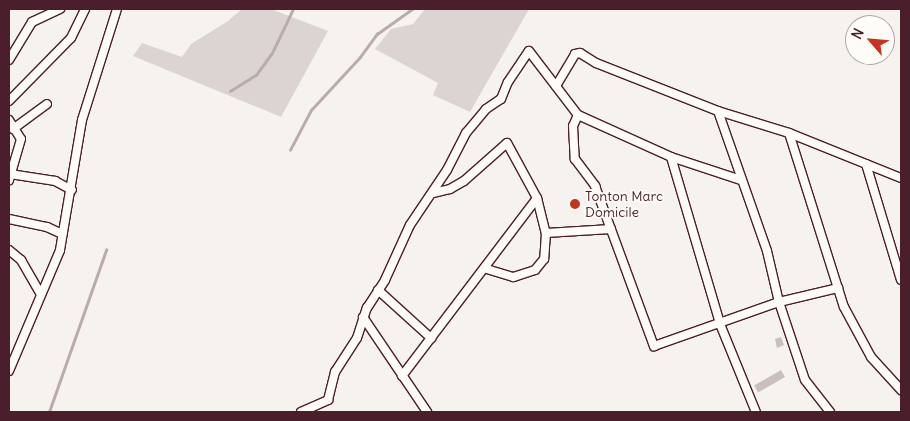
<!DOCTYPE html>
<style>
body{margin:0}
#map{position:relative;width:910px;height:421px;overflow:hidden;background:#f6f3ef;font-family:Delius,sans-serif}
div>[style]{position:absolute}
.green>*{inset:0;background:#dcd4d2}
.stream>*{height:2.5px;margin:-1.25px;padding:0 1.25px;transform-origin:1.25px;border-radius:1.25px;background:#bbabac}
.building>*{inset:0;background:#cbbfbe;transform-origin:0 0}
.roads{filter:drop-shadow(1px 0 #4a1f2b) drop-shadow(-1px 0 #4a1f2b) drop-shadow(0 1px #4a1f2b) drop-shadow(0 -1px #4a1f2b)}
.minor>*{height:8px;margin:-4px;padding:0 4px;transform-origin:4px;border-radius:4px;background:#fdfcf7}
.dots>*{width:14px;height:14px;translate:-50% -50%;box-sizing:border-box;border:2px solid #fdfcf7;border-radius:50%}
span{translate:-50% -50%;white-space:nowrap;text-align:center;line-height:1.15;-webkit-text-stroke:4px #fdfcf7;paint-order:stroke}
.poi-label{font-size:14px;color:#4a1f2b}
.left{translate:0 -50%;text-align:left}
.frame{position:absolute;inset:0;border:10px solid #4a1f2b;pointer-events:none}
.north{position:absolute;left:845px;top:15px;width:50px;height:50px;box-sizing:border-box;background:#fdfcf7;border:1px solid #b5a4a5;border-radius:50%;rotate:297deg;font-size:14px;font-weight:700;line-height:20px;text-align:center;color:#4a1f2b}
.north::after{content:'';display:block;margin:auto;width:18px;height:22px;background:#c8321e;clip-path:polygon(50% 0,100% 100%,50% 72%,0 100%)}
</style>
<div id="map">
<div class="green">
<i style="clip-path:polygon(242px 9px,271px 9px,328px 31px,281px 117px,133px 56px,142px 43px,182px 57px,191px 44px,228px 21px)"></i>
<i style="clip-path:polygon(425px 9px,529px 9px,470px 112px,433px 95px,438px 83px,375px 49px,391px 29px,413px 24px)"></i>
</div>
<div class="stream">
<i style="left:230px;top:91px;width:31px;rotate:-32deg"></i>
<i style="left:256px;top:75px;width:27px;rotate:-54deg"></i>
<i style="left:272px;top:53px;width:49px;rotate:-64.5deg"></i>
<i style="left:290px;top:150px;width:45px;rotate:-62.3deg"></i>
<i style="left:311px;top:110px;width:72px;rotate:-47.2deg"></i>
<i style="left:360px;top:57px;width:29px;rotate:-54deg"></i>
<i style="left:377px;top:34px;width:43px;rotate:-35.5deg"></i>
<i style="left:49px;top:412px;width:172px;rotate:-70.6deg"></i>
</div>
<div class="building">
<i style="clip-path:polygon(781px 337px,784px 345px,777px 348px,775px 339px)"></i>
<i style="left:781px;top:370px;width:8px;height:31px;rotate:60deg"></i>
</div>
<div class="roads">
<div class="minor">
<i style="left:9px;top:60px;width:44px;rotate:-58.8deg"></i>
<i style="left:32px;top:22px;width:31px;rotate:-25deg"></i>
<i style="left:556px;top:86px;width:37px;rotate:-59deg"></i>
<i style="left:575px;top:54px;width:5px;rotate:-11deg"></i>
<i style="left:580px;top:53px;width:19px;rotate:32deg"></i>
<i style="left:596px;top:63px;width:131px;rotate:21.5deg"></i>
<i style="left:718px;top:111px;width:74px;rotate:17.2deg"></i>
<i style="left:789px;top:133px;width:121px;rotate:21.9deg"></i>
<i style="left:9px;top:101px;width:88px;rotate:-45.5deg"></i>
<i style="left:71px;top:38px;width:32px;rotate:-64deg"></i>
<i style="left:718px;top:111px;width:148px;rotate:70.7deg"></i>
<i style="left:767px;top:251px;width:52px;rotate:76.8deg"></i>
<i style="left:779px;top:302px;width:82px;rotate:71.6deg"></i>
<i style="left:805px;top:380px;width:41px;rotate:52deg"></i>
<i style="left:578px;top:115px;width:102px;rotate:24.3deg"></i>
<i style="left:671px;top:157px;width:74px;rotate:18.2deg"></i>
<i style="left:9px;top:120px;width:22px;rotate:58deg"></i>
<i style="left:21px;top:139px;width:43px;rotate:106.3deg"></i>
<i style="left:13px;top:129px;width:42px;rotate:-36.3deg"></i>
<i style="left:789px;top:133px;width:182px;rotate:72.5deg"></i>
<i style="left:844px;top:307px;width:57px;rotate:61.6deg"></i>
<i style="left:871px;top:357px;width:45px;rotate:47.7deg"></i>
<i style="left:671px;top:157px;width:174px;rotate:73.6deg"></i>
<i style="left:720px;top:324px;width:95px;rotate:67.8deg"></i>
<i style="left:866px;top:164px;width:121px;rotate:73.2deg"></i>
<i style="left:10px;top:174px;width:46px;rotate:8.8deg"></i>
<i style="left:55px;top:181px;width:19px;rotate:28deg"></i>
<i style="left:433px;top:193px;width:17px;rotate:-13deg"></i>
<i style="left:450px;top:189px;width:16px;rotate:-30deg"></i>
<i style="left:464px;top:181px;width:57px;rotate:-41.5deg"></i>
<i style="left:507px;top:143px;width:63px;rotate:61.4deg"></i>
<i style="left:537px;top:198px;width:36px;rotate:76deg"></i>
<i style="left:546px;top:233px;width:26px;rotate:94deg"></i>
<i style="left:544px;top:259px;width:14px;rotate:129deg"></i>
<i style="left:535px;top:270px;width:23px;rotate:162deg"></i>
<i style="left:513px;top:277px;width:30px;rotate:-163deg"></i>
<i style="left:9px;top:219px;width:39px;rotate:12deg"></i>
<i style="left:47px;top:227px;width:17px;rotate:25deg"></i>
<i style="left:546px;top:233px;width:65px;rotate:-3.5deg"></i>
<i style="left:9px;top:250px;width:16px;rotate:40deg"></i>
<i style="left:21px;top:260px;width:39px;rotate:60deg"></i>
<i style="left:378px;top:290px;width:72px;rotate:42.2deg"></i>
<i style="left:363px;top:317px;width:115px;rotate:56deg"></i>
<i style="left:9px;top:371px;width:131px;rotate:-67.1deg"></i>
<i style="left:60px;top:250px;width:132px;rotate:-80.4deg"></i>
<i style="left:82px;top:120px;width:116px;rotate:-72.5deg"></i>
<i style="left:402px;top:376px;width:223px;rotate:-52.8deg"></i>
<i style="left:301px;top:412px;width:30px;rotate:-24deg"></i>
<i style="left:328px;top:400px;width:29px;rotate:-76deg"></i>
<i style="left:335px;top:372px;width:40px;rotate:-57.1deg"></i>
<i style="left:357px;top:338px;width:32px;rotate:-72deg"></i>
<i style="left:367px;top:308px;width:33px;rotate:-57deg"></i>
<i style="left:385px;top:280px;width:60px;rotate:-65.6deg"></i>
<i style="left:410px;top:225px;width:66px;rotate:-56.1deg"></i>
<i style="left:447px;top:170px;width:42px;rotate:-62.8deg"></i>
<i style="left:466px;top:133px;width:31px;rotate:-50deg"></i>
<i style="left:486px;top:109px;width:18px;rotate:-34deg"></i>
<i style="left:501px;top:99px;width:18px;rotate:-68deg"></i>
<i style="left:508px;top:82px;width:37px;rotate:-56deg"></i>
<i style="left:529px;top:51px;width:81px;rotate:52.6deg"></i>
<i style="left:578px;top:115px;width:12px;rotate:114deg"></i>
<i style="left:573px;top:126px;width:33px;rotate:87deg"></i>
<i style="left:575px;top:159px;width:34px;rotate:53deg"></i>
<i style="left:595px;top:186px;width:171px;rotate:69.8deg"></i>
<i style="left:654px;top:346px;width:133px;rotate:-19.4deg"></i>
<i style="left:779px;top:302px;width:61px;rotate:-13.3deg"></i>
</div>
</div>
<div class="dots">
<i style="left:575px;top:204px;background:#c8321e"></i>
</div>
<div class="poi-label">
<span class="left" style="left:585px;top:204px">Tonton Marc<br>Domicile</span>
</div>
<div class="frame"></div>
<div class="north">N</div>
</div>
